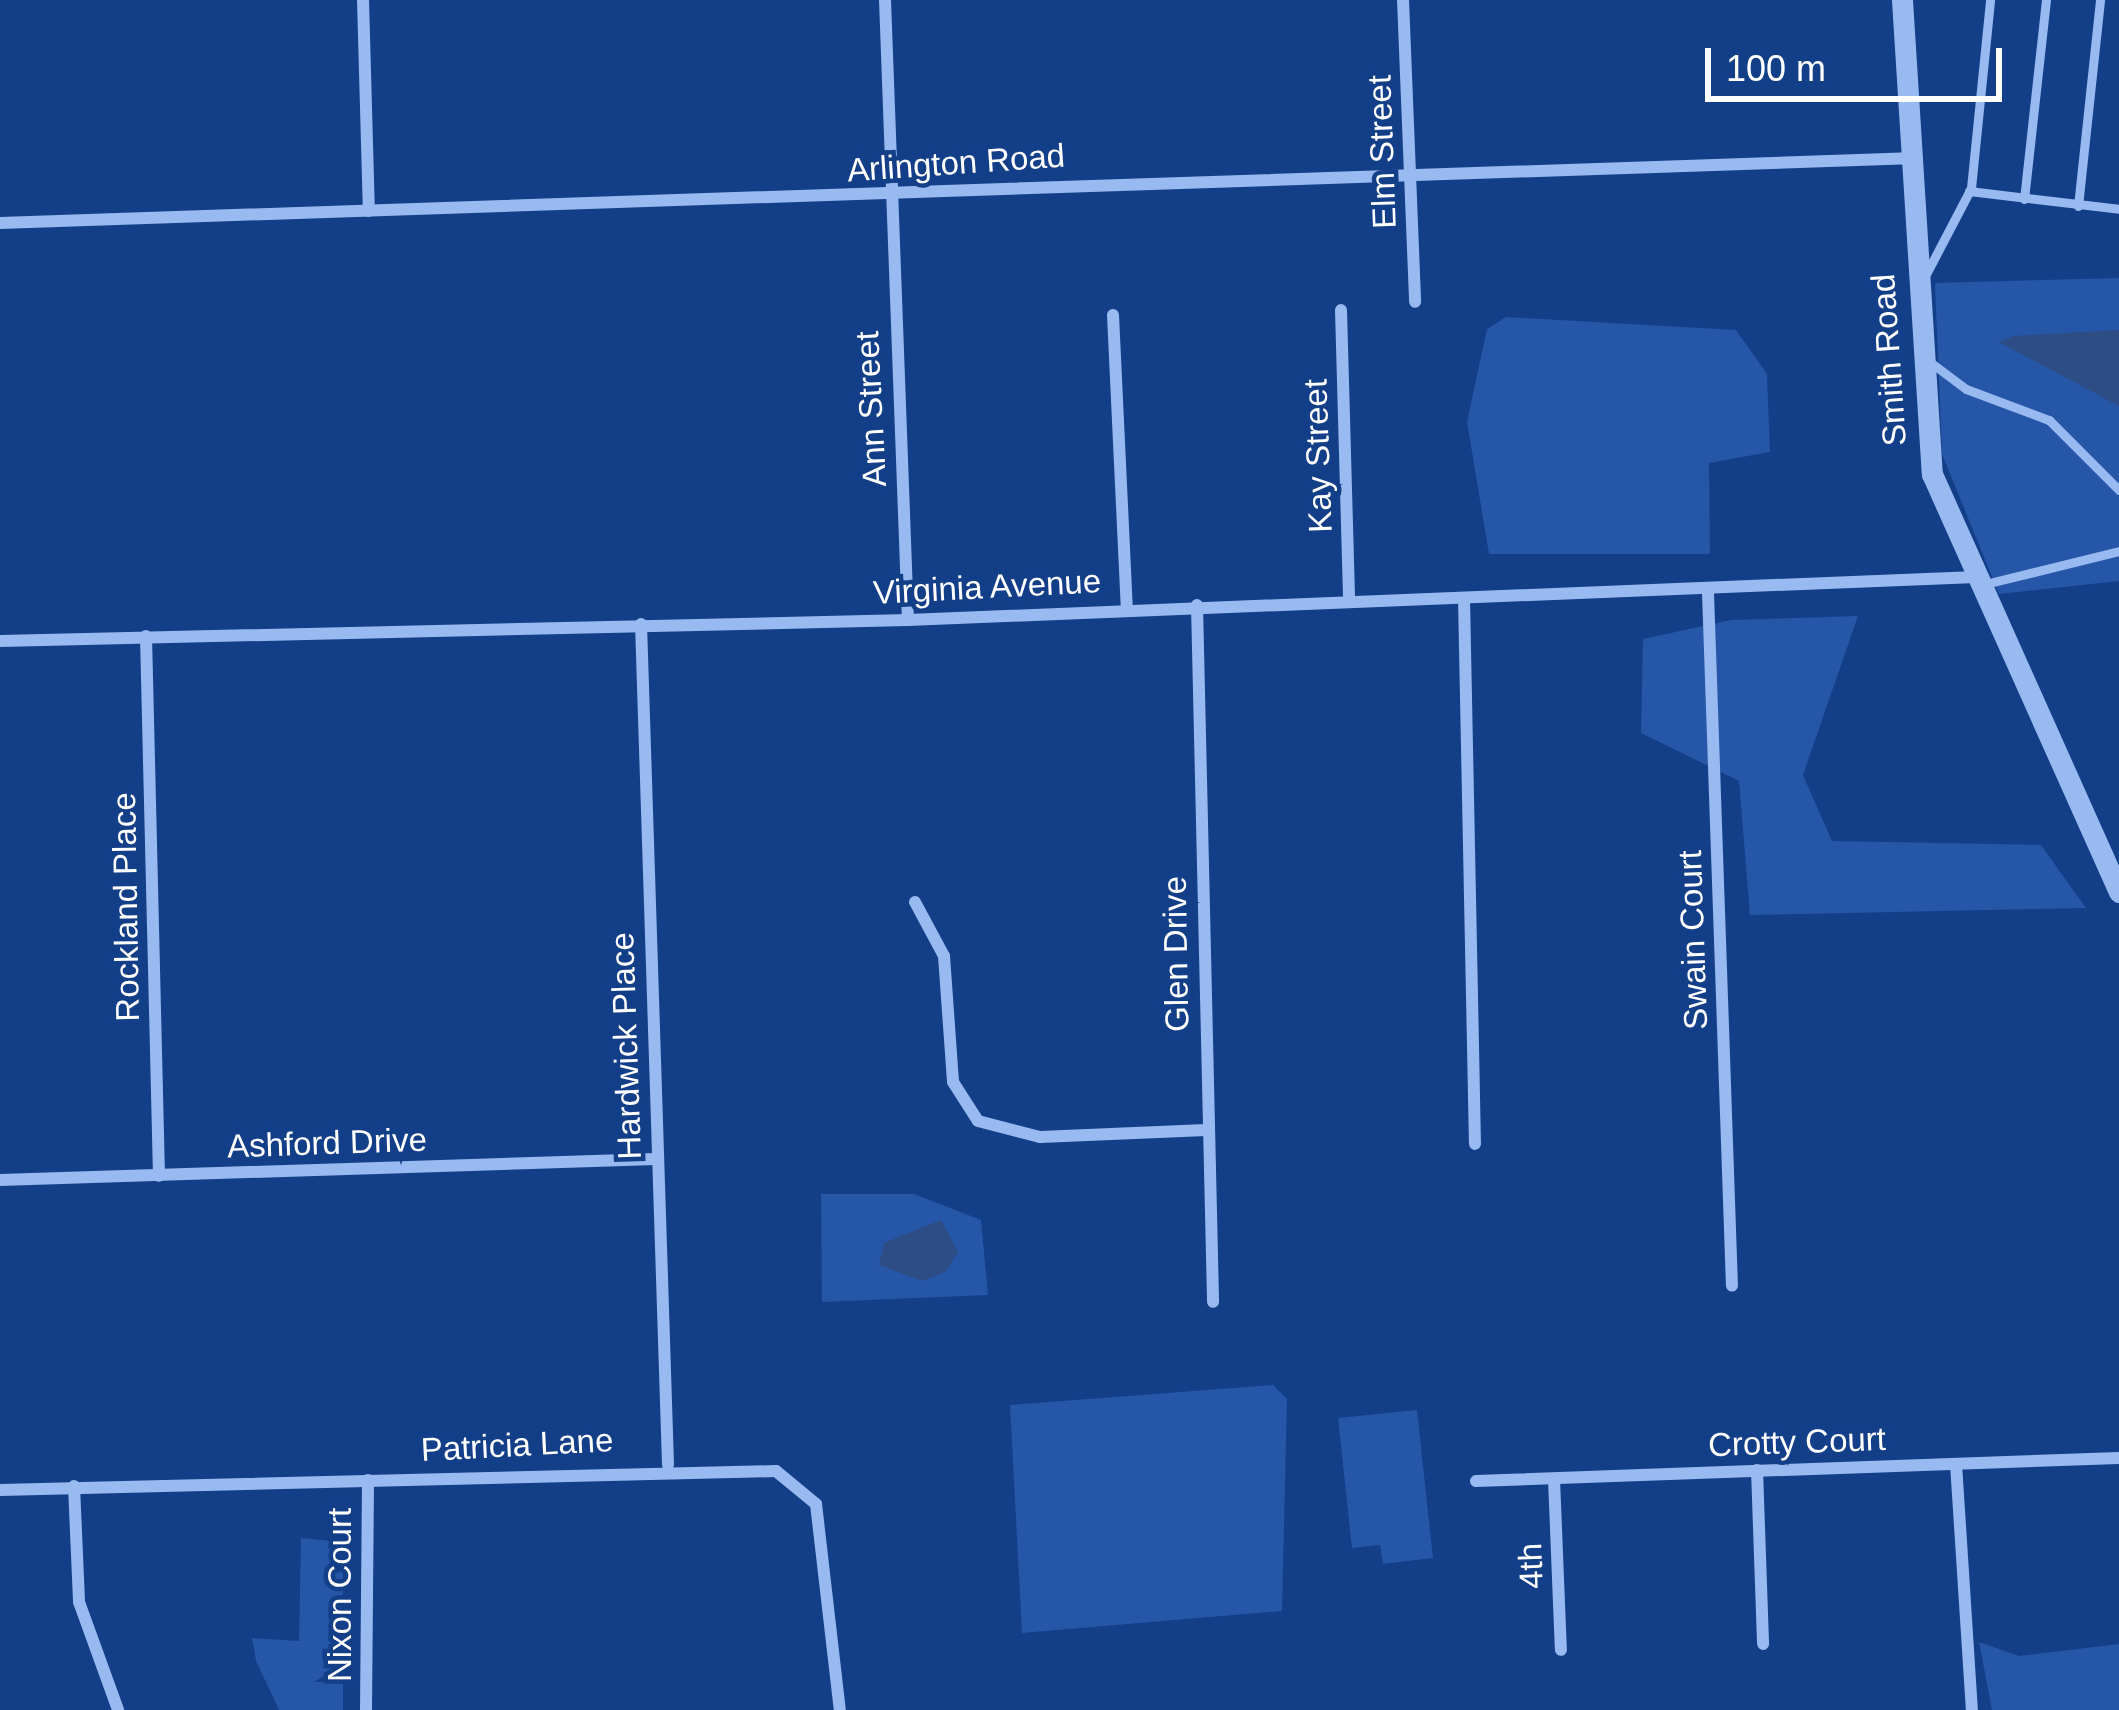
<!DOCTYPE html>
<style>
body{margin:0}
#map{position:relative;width:2119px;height:1710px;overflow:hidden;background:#133e88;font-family:Helvetica,sans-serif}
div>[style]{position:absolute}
.green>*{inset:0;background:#2556a7}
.water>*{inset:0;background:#2d4d84}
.service>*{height:9px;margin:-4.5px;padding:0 4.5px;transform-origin:4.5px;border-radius:4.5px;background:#98baf0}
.minor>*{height:12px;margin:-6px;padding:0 6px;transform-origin:6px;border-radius:6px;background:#98baf0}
.tertiary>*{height:21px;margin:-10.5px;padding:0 10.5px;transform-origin:10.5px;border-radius:10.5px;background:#98baf0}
span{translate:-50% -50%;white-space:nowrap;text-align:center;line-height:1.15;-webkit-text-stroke:9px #133e88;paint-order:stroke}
.street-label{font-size:33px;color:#fff}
.scale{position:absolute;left:1705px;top:48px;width:297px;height:54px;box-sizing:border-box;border:6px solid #fff;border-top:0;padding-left:15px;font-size:36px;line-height:42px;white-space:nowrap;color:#fff;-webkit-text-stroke:9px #133e88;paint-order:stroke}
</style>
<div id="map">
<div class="green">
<i style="clip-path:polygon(2119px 278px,2119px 581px,1999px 594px,1942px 454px,1935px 283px)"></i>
<i style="clip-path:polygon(1506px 317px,1736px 330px,1767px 374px,1770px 452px,1709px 463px,1710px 554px,1489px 554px,1467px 422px,1487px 329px)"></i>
<i style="clip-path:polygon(1858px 616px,1803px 775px,1832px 841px,2041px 845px,2086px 908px,1750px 915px,1739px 781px,1641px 733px,1643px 639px,1731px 620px)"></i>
<i style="clip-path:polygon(821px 1194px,914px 1194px,981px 1220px,988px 1295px,822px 1302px)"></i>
<i style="clip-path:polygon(1273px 1385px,1287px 1399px,1282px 1611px,1022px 1633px,1010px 1405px)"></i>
<i style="clip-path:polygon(1417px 1410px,1433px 1558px,1383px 1564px,1380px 1545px,1352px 1548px,1338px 1418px)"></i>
<i style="clip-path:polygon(301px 1538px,343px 1542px,343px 1710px,279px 1710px,256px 1661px,252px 1638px,299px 1641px)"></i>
<i style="clip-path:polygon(1979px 1642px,2019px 1656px,2119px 1644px,2119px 1710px,1992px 1710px)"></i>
</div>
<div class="water">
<i style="clip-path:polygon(2119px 330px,2119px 406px,1999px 342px,2014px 336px)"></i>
<i style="clip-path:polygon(941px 1220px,958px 1252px,945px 1272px,922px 1281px,879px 1265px,884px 1243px)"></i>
</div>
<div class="service">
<i style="left:1969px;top:191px;width:151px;rotate:6.8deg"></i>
<i style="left:2024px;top:199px;width:200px;rotate:-83.7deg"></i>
<i style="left:2078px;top:206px;width:207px;rotate:-83.9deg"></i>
<i style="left:1924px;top:278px;width:102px;rotate:-62.4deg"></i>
<i style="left:1971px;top:188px;width:189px;rotate:-84.2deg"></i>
<i style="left:1926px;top:359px;width:50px;rotate:36.9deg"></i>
<i style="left:1966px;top:389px;width:89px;rotate:20.5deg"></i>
<i style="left:2049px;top:420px;width:99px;rotate:45deg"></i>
<i style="left:1985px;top:584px;width:138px;rotate:-13.8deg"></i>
</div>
<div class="minor">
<i style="left:363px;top:0;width:211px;rotate:88.4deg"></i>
<i style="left:885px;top:0;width:620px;rotate:87.88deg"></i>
<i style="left:1403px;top:0;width:302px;rotate:87.7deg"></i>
<i style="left:0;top:223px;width:1917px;rotate:-1.94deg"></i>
<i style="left:1341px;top:310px;width:290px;rotate:88.4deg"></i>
<i style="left:1113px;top:315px;width:293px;rotate:87.3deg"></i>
<i style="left:1708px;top:593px;width:693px;rotate:88.02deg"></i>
<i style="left:1464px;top:598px;width:546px;rotate:88.85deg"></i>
<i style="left:1197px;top:605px;width:697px;rotate:88.68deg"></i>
<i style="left:641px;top:624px;width:841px;rotate:88.16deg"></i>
<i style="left:146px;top:636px;width:540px;rotate:88.62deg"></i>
<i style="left:0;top:641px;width:908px;rotate:-1.32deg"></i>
<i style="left:908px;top:620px;width:1069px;rotate:-2.31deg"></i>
<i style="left:915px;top:902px;width:61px;rotate:61.8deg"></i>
<i style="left:944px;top:956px;width:126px;rotate:85.9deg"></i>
<i style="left:953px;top:1082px;width:46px;rotate:57.3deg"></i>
<i style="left:978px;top:1121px;width:64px;rotate:14.5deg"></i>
<i style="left:1040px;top:1137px;width:166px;rotate:-2.4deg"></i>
<i style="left:0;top:1180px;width:656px;rotate:-1.83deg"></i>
<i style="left:1956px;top:1464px;width:247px;rotate:86.3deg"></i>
<i style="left:1757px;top:1470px;width:174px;rotate:88deg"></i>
<i style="left:1554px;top:1479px;width:171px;rotate:87.7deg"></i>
<i style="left:1476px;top:1481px;width:643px;rotate:-2.05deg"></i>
<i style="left:74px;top:1486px;width:116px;rotate:87.5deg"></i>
<i style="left:79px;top:1602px;width:115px;rotate:70.1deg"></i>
<i style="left:0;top:1490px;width:776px;rotate:-1.4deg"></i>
<i style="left:776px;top:1471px;width:52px;rotate:39.5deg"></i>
<i style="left:816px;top:1504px;width:207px;rotate:83.4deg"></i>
<i style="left:366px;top:1710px;width:230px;rotate:-89.5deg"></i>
</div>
<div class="tertiary">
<i style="left:1902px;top:0;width:475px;rotate:86.4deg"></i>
<i style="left:1932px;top:474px;width:458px;rotate:65.9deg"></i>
</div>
<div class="street-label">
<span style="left:1382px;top:152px;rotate:-92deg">Elm Street</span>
<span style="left:956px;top:163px;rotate:-4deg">Arlington Road</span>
<span style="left:1889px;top:360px;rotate:-94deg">Smith Road</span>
<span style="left:871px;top:409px;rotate:-93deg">Ann Street</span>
<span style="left:1318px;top:456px;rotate:-92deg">Kay Street</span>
<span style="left:987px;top:587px;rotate:-3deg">Virginia Avenue</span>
<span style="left:126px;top:907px;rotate:-91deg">Rockland Place</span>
<span style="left:1693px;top:940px;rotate:-92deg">Swain Court</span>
<span style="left:1176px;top:954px;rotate:-91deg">Glen Drive</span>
<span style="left:626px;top:1046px;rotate:-92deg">Hardwick Place</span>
<span style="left:327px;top:1143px;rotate:-2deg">Ashford Drive</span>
<span style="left:1797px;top:1442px;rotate:-2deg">Crotty Court</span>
<span style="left:517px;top:1445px;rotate:-3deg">Patricia Lane</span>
<span style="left:1531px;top:1566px;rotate:-92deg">4th</span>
<span style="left:340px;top:1595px;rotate:-90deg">Nixon Court</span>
</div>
<div class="scale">100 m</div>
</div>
